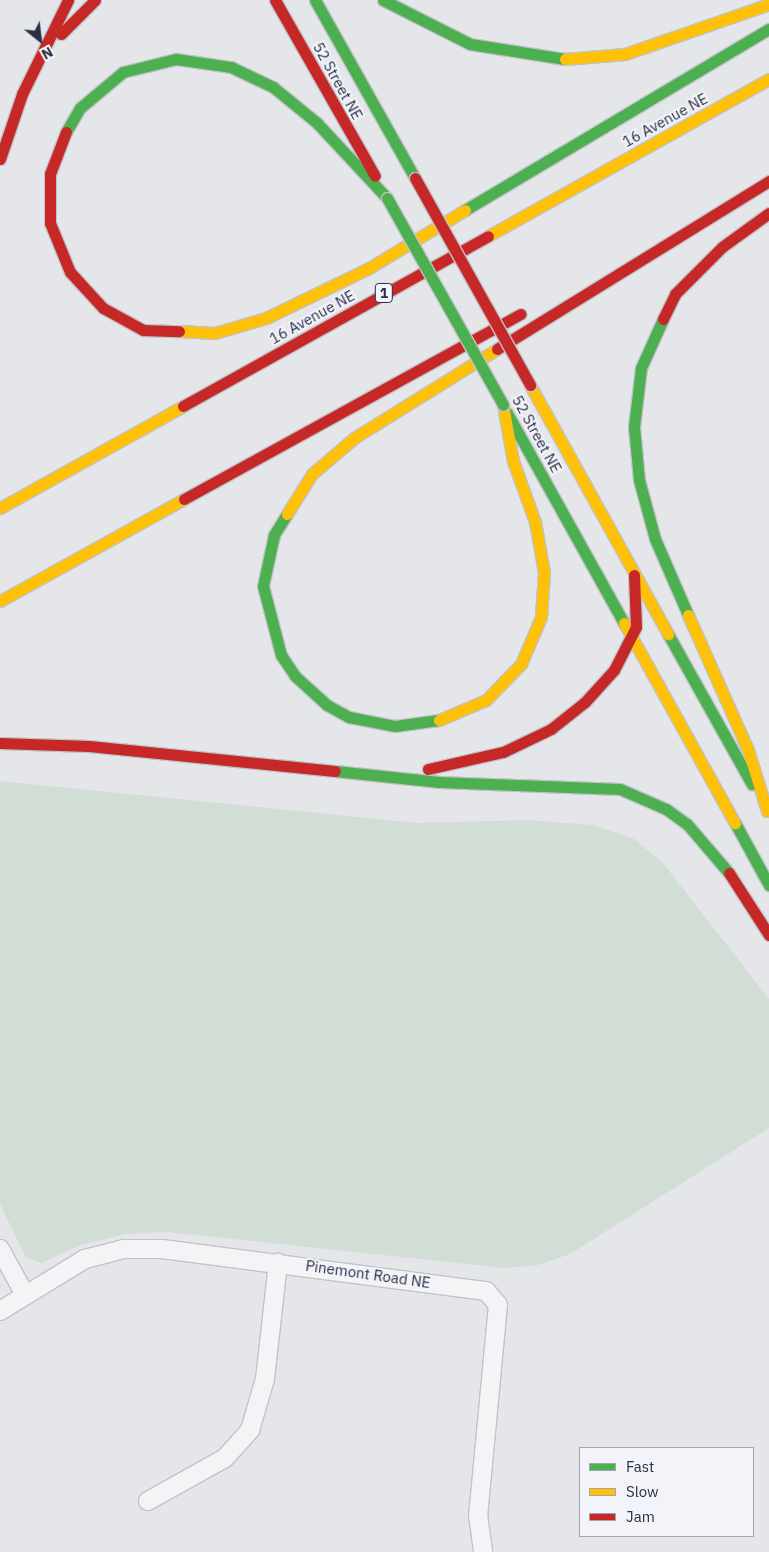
<!DOCTYPE html>
<style>
body{margin:0}
#map{position:relative;width:769px;height:1552px;overflow:hidden;background:#e4e6ea;font-family:"IBM Plex Sans",sans-serif}
div>[style]{position:absolute}
.green>*{inset:0;background:#d2ded5}
.roads{filter:drop-shadow(1px 0 #c1c3c8) drop-shadow(-1px 0 #c1c3c8) drop-shadow(0 1px #c1c3c8) drop-shadow(0 -1px #c1c3c8)}
.street>*{height:18px;margin:-9px;padding:0 9px;transform-origin:9px;border-radius:9px;background:#f4f4f7}
.fast>*{height:11px;margin:-5.5px;padding:0 5.5px;transform-origin:5.5px;border-radius:5.5px;background:#4caf50}
.slow>*{height:11px;margin:-5.5px;padding:0 5.5px;transform-origin:5.5px;border-radius:5.5px;background:#ffc107}
.jam>*{height:11px;margin:-5.5px;padding:0 5.5px;transform-origin:5.5px;border-radius:5.5px;background:#c62828}
.bridges{filter:drop-shadow(1px 0 #c1c3c8) drop-shadow(-1px 0 #c1c3c8) drop-shadow(0 1px #c1c3c8) drop-shadow(0 -1px #c1c3c8)}
.fast-bridge>*{height:11px;margin:-5.5px;padding:0 5.5px;transform-origin:5.5px;border-radius:5.5px;background:#4caf50}
.jam-bridge>*{height:11px;margin:-5.5px;padding:0 5.5px;transform-origin:5.5px;border-radius:5.5px;background:#c62828}
span{translate:-50% -50%;white-space:nowrap;text-align:center;line-height:1.15;-webkit-text-stroke:4px #f3f4f9;paint-order:stroke}
.shield-label span{padding:1px 4px;background:#f3f4f9;border:1px solid;border-radius:4px;-webkit-text-stroke-width:0}
.shield-label{font-size:14px;color:#282e46;font-weight:700}
.street-label{font-size:15px;color:#282e46}
.legend{position:absolute;left:579px;top:1447px;width:175px;height:90px;box-sizing:border-box;background:#f3f4f9;border:1px solid #a2a5b1;margin:0;padding:6px 9px;list-style:none;font-size:15px;color:#282e46}
.legend li{display:flex;align-items:center;gap:10px;height:25px}
.legend b{width:25px;border:1px solid #a2a5b1}
.north{position:absolute;left:15px;top:15px;width:50px;height:50px;-webkit-text-stroke:4px #f3f4f9;paint-order:stroke;rotate:151deg;font-size:14px;font-weight:700;line-height:20px;text-align:center;color:#282e46}
.north::after{content:'';display:block;margin:auto;width:18px;height:22px;background:#282e46;clip-path:polygon(50% 0,100% 100%,50% 72%,0 100%)}
</style>
<div id="map">
<div class="green">
<i style="clip-path:polygon(0 781px,417px 823px,526px 820px,593px 825px,634px 839px,662px 862px,769px 999px,769px 1128px,570px 1254px,538px 1265px,504px 1268px,167px 1232px,126px 1234px,78px 1246px,42px 1263px,26px 1258px,0 1204px)"></i>
</div>
<div class="roads">
<div class="street">
<i style="left:0;top:1249px;width:50px;rotate:61.4deg"></i>
<i style="left:0;top:1311px;width:100px;rotate:-31.5deg"></i>
<i style="left:85px;top:1259px;width:40px;rotate:-14.4deg"></i>
<i style="left:124px;top:1249px;width:38px"></i>
<i style="left:162px;top:1249px;width:327px;rotate:7.4deg"></i>
<i style="left:486px;top:1291px;width:18px;rotate:49deg"></i>
<i style="left:498px;top:1305px;width:211px;rotate:95.4deg"></i>
<i style="left:478px;top:1515px;width:37px;rotate:82deg"></i>
<i style="left:148px;top:1501px;width:88px;rotate:-29.2deg"></i>
<i style="left:225px;top:1458px;width:38px;rotate:-48deg"></i>
<i style="left:250px;top:1430px;width:53px;rotate:-73.6deg"></i>
<i style="left:265px;top:1379px;width:117px;rotate:-83.6deg"></i>
</div>
<div class="fast">
<i style="left:315px;top:0;width:204px;rotate:60.7deg"></i>
<i style="left:383px;top:0;width:97px;rotate:26.8deg"></i>
<i style="left:470px;top:44px;width:96px;rotate:9deg"></i>
<i style="left:66px;top:132px;width:28px;rotate:-60deg"></i>
<i style="left:80px;top:108px;width:56px;rotate:-39.9deg"></i>
<i style="left:123px;top:72px;width:55px;rotate:-13.8deg"></i>
<i style="left:176px;top:59px;width:56px;rotate:8.3deg"></i>
<i style="left:231px;top:67px;width:47px;rotate:25.5deg"></i>
<i style="left:273px;top:87px;width:57px;rotate:39.3deg"></i>
<i style="left:317px;top:123px;width:103px;rotate:47deg"></i>
<i style="left:465px;top:210px;width:354px;rotate:-30.8deg"></i>
<i style="left:663px;top:319px;width:54px;rotate:114.2deg"></i>
<i style="left:641px;top:368px;width:59px;rotate:96.8deg"></i>
<i style="left:634px;top:427px;width:53px;rotate:84.6deg"></i>
<i style="left:639px;top:480px;width:61px;rotate:74.8deg"></i>
<i style="left:655px;top:539px;width:83px;rotate:66.5deg"></i>
<i style="left:507px;top:413px;width:240px;rotate:60.9deg"></i>
<i style="left:287px;top:514px;width:25px;rotate:122deg"></i>
<i style="left:274px;top:535px;width:52px;rotate:102.2deg"></i>
<i style="left:263px;top:586px;width:71px;rotate:75.4deg"></i>
<i style="left:281px;top:655px;width:25px;rotate:56deg"></i>
<i style="left:295px;top:676px;width:43px;rotate:42.2deg"></i>
<i style="left:327px;top:705px;width:25px;rotate:29deg"></i>
<i style="left:349px;top:717px;width:47px;rotate:11.1deg"></i>
<i style="left:395px;top:726px;width:44px;rotate:-7.8deg"></i>
<i style="left:668px;top:634px;width:172px;rotate:60.8deg"></i>
<i style="left:335px;top:771px;width:105px;rotate:6deg"></i>
<i style="left:439px;top:782px;width:181px;rotate:2.2deg"></i>
<i style="left:620px;top:789px;width:50px;rotate:23.5deg"></i>
<i style="left:666px;top:809px;width:26px;rotate:36deg"></i>
<i style="left:687px;top:824px;width:65px;rotate:49.4deg"></i>
<i style="left:735px;top:823px;width:71px;rotate:61.3deg"></i>
</div>
<div class="slow">
<i style="left:565px;top:59px;width:60px;rotate:-4.8deg"></i>
<i style="left:625px;top:54px;width:152px;rotate:-19.1deg"></i>
<i style="left:488px;top:236px;width:322px;rotate:-29.2deg"></i>
<i style="left:179px;top:331px;width:36px;rotate:3deg"></i>
<i style="left:215px;top:333px;width:53px;rotate:-16.4deg"></i>
<i style="left:266px;top:318px;width:114px;rotate:-25.9deg"></i>
<i style="left:369px;top:268px;width:112px;rotate:-31.1deg"></i>
<i style="left:530px;top:385px;width:285px;rotate:61deg"></i>
<i style="left:0;top:508px;width:210px;rotate:-29.1deg"></i>
<i style="left:287px;top:514px;width:47px;rotate:-58deg"></i>
<i style="left:312px;top:474px;width:55px;rotate:-40.6deg"></i>
<i style="left:354px;top:438px;width:168px;rotate:-31.9deg"></i>
<i style="left:0;top:601px;width:210px;rotate:-29deg"></i>
<i style="left:688px;top:615px;width:148px;rotate:66deg"></i>
<i style="left:748px;top:750px;width:64px;rotate:72.7deg"></i>
<i style="left:624px;top:623px;width:229px;rotate:61deg"></i>
<i style="left:439px;top:720px;width:51px;rotate:-23.1deg"></i>
<i style="left:486px;top:700px;width:50px;rotate:-45.8deg"></i>
<i style="left:521px;top:664px;width:51px;rotate:-66.9deg"></i>
<i style="left:541px;top:617px;width:45px;rotate:-86.2deg"></i>
<i style="left:544px;top:572px;width:51px;rotate:-100.2deg"></i>
<i style="left:535px;top:522px;width:65px;rotate:-109.8deg"></i>
<i style="left:513px;top:461px;width:57px;rotate:-100.1deg"></i>
</div>
<div class="jam">
<i style="left:275px;top:0;width:202px;rotate:60.4deg"></i>
<i style="left:61px;top:34px;width:48px;rotate:-45deg"></i>
<i style="left:66px;top:132px;width:45px;rotate:110.9deg"></i>
<i style="left:50px;top:174px;width:49px;rotate:90deg"></i>
<i style="left:50px;top:223px;width:53px;rotate:67.8deg"></i>
<i style="left:70px;top:272px;width:49px;rotate:47.5deg"></i>
<i style="left:103px;top:308px;width:46px;rotate:28.8deg"></i>
<i style="left:143px;top:330px;width:36px;rotate:2deg"></i>
<i style="left:0;top:159px;width:69px;rotate:-71.3deg"></i>
<i style="left:22px;top:94px;width:105px;rotate:-63.9deg"></i>
<i style="left:663px;top:319px;width:28px;rotate:-64deg"></i>
<i style="left:675px;top:294px;width:66px;rotate:-45deg"></i>
<i style="left:722px;top:247px;width:58px;rotate:-35.9deg"></i>
<i style="left:497px;top:349px;width:320px;rotate:-31.7deg"></i>
<i style="left:183px;top:406px;width:349px;rotate:-29.1deg"></i>
<i style="left:184px;top:499px;width:384px;rotate:-28.8deg"></i>
<i style="left:0;top:743px;width:89px;rotate:1.9deg"></i>
<i style="left:89px;top:746px;width:247px;rotate:5.8deg"></i>
<i style="left:428px;top:769px;width:77px;rotate:-12.8deg"></i>
<i style="left:503px;top:752px;width:53px;rotate:-25.6deg"></i>
<i style="left:551px;top:729px;width:43px;rotate:-38.5deg"></i>
<i style="left:585px;top:702px;width:43px;rotate:-47.8deg"></i>
<i style="left:614px;top:670px;width:48px;rotate:-62.9deg"></i>
<i style="left:636px;top:627px;width:52px;rotate:-92.2deg"></i>
<i style="left:729px;top:873px;width:74px;rotate:57.2deg"></i>
</div>
</div>
<div class="bridges">
<div class="fast-bridge">
<i style="left:387px;top:198px;width:237px;rotate:60.7deg"></i>
</div>
<div class="jam-bridge">
<i style="left:415px;top:178px;width:237px;rotate:60.9deg"></i>
</div>
</div>
<div class="shield-label">
<span style="left:384px;top:293px">1</span>
</div>
<div class="street-label">
<span style="left:338px;top:81px;rotate:61deg">52 Street NE</span>
<span style="left:665px;top:120px;rotate:-29deg">16 Avenue NE</span>
<span style="left:312px;top:317px;rotate:-29deg">16 Avenue NE</span>
<span style="left:537px;top:434px;rotate:61deg">52 Street NE</span>
<span style="left:368px;top:1274px;rotate:8deg">Pinemont Road NE</span>
</div>
<ul class="legend">
<li><b style="height:6px;background:#4caf50"></b>Fast</li>
<li><b style="height:6px;background:#ffc107"></b>Slow</li>
<li><b style="height:6px;background:#c62828"></b>Jam</li>
</ul>
<div class="north">N</div>
</div>
